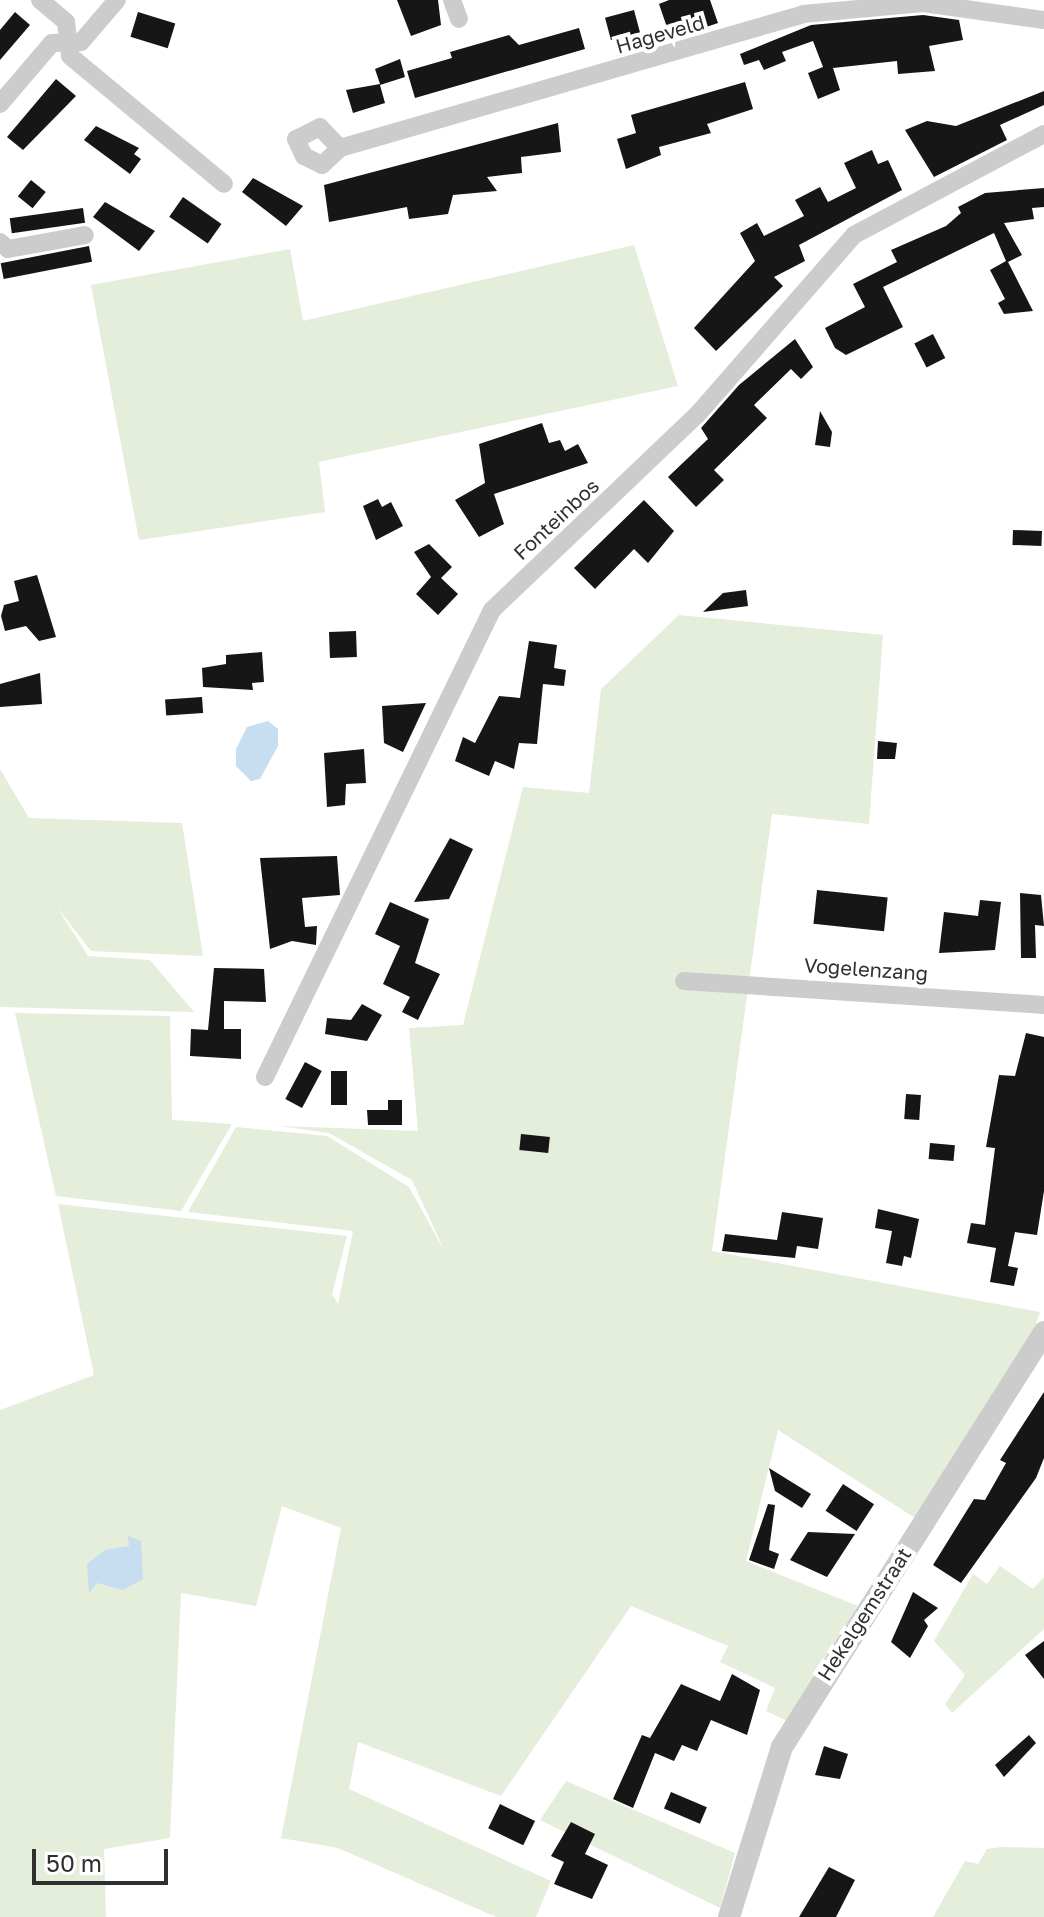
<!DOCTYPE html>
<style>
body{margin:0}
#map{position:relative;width:1044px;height:1917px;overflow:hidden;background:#fff;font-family:"Golos Text",sans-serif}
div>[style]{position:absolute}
.green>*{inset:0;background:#e5eddb}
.water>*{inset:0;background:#c6deef}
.building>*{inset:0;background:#161616;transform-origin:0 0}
.minor>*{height:18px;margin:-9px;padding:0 9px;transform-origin:9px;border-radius:9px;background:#ccc}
.tertiary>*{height:22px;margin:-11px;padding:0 11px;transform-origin:11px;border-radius:11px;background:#ccc}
span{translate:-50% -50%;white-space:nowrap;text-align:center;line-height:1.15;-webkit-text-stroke:8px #fff;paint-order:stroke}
.street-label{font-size:20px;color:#2f2f2f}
.scale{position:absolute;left:32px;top:1849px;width:136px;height:36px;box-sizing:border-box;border:4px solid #2f2f2f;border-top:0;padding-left:10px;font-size:24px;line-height:28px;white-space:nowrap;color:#2f2f2f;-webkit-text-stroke:6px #fff;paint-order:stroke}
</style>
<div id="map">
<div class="green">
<i style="clip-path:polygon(634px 245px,678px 386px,319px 462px,325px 512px,139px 540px,91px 285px,290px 249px,303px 321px)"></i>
<i style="clip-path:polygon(679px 615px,883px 635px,869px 824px,772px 814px,712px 1251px,1040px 1312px,1033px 1333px,915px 1518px,778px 1430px,746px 1561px,858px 1606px,787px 1721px,766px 1711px,775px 1688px,720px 1662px,728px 1646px,631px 1606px,501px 1796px,358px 1742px,349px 1789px,551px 1881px,536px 1917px,496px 1917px,338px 1848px,281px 1838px,341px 1528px,282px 1506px,256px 1606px,181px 1593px,170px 1838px,104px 1849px,106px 1917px,0 1917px,0 1410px,94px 1375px,58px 1204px,347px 1236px,332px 1294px,338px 1304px,353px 1231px,188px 1212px,236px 1127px,327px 1136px,409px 1187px,445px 1252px,412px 1180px,329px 1133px,279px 1126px,418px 1131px,409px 1028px,463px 1025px,523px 787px,589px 793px,601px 689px)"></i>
<i style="clip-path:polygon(0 769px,29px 818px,182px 823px,203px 956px,91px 951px,57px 907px,88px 956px,150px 960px,194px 1012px,0 1007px)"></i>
<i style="clip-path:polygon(15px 1013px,170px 1016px,172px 1120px,232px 1124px,181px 1211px,56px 1196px)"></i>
<i style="clip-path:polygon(1000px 1566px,1033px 1589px,1044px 1577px,1044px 1629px,952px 1713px,945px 1704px,965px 1675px,934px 1641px,973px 1574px,987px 1584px)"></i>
<i style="clip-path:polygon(566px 1781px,735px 1853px,720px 1908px,540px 1820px)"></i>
<i style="clip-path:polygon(1002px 1847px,1044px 1848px,1044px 1917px,933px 1917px,965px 1861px,978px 1864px,987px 1849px)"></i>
</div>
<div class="water">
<i style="clip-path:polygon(268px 721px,278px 729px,278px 746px,260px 779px,251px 781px,236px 766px,236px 749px,247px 727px)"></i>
<i style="clip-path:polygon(128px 1536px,141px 1541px,143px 1579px,123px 1590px,97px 1583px,89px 1593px,87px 1564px,105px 1550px,129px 1546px)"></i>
</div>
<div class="building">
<i style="clip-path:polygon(397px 0,438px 0,441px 25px,411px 36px)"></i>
<i style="clip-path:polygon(669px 0,710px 0,718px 23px,671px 39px,659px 4px)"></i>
<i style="left:634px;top:10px;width:23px;height:30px;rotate:75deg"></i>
<i style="clip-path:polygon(15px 12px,30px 25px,0 60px,0 30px)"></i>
<i style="left:138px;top:12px;width:39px;height:26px;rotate:17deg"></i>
<i style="clip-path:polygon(923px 15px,959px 20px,963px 40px,929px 46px,935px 71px,898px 74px,897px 61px,833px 68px,840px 90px,818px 99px,808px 73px,823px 67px,813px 41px,782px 52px,786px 61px,764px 70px,759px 60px,744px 65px,740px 54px,811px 25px)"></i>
<i style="clip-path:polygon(579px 28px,585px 49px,415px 98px,407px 71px,452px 58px,450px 52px,509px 35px,519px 45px)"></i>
<i style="clip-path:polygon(400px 59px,405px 77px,380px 85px,385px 103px,353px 113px,346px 90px,380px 84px,375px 69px)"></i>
<i style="clip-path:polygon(56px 79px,76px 96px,23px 150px,7px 137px)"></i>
<i style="clip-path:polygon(745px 82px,753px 109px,707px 124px,711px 133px,659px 147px,661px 155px,626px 169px,617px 139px,636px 133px,631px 115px)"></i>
<i style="clip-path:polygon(1044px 91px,1044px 105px,1000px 125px,1007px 140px,934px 177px,905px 130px,927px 121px,956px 126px)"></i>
<i style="clip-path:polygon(558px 123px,561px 152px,521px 157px,522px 173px,487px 177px,497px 191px,453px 195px,448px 214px,409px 219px,407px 207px,329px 222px,324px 185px)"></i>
<i style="clip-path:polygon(96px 126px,139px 148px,134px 154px,141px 159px,130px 174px,84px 140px)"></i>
<i style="clip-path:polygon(872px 150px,878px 164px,888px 160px,902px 190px,799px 245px,805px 261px,774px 277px,783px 286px,716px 351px,694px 328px,755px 261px,740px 233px,757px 223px,764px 236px,804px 216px,795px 200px,820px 187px,828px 202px,856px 188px,844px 163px)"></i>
<i style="clip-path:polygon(253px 178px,303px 206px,286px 226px,242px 192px)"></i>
<i style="left:31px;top:180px;width:19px;height:21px;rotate:39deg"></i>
<i style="clip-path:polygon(1044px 188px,1044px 207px,1032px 208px,1034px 219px,1004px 223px,1022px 255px,1008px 262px,1033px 311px,1004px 314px,998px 303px,1005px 299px,990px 270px,1006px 261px,994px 233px,883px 287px,903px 327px,846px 355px,835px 348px,825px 328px,865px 307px,853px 284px,897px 262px,891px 250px,946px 226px,961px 213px,958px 207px,985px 193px)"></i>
<i style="left:183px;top:197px;width:47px;height:24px;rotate:35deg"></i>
<i style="clip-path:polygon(105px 202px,155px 231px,139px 251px,93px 217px)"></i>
<i style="left:83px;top:208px;width:15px;height:74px;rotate:82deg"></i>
<i style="left:89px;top:246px;width:16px;height:90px;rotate:79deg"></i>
<i style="left:933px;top:334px;width:27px;height:21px;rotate:63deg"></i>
<i style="clip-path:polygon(795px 339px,813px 367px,801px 379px,791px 369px,754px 405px,767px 418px,714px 470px,724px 480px,696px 507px,668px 477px,708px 439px,701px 428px,739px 385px)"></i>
<i style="clip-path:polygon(820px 411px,832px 432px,830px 447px,815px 445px)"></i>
<i style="clip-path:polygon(542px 423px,549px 443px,560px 440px,565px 451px,578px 444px,588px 463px,494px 494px,504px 524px,479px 537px,455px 500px,485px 483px,479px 444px)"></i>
<i style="clip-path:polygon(378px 499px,382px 507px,391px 502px,403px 526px,376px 540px,363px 506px)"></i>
<i style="clip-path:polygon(644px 500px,674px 531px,648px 563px,634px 549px,595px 589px,574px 568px)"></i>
<i style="left:1013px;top:530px;width:29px;height:15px;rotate:2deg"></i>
<i style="clip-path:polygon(429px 544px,452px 567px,441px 578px,458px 594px,438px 615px,416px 594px,431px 577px,414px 552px)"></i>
<i style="clip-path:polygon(37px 575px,56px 637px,39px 641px,26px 626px,5px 631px,1px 616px,4px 605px,19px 601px,14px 581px)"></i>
<i style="clip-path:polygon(746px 590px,748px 606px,703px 612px,723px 593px)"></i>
<i style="left:356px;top:631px;width:26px;height:27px;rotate:88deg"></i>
<i style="clip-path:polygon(529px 641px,557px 645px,554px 668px,566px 670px,564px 686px,543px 684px,537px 744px,519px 743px,514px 769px,495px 761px,489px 776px,455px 761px,463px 737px,475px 743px,499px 696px,520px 698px)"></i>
<i style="clip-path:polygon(262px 652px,264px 682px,252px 683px,253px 690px,203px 687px,202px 668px,226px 664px,226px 655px)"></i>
<i style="clip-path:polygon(40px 673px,42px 704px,0 707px,0 684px)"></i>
<i style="left:202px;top:697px;width:16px;height:37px;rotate:86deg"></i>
<i style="clip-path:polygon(426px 703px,403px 752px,384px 743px,382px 706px)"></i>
<i style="clip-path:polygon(878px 741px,897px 743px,895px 759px,877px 759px)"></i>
<i style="clip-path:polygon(364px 749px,366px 783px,346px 784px,345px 805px,327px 807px,324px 753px)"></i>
<i style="clip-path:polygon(450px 838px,473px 849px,449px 899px,414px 902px)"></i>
<i style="clip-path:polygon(337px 856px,340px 895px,302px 898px,305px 927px,317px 926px,316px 945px,292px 941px,270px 949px,260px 858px)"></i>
<i style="left:817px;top:890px;width:71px;height:34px;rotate:6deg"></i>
<i style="clip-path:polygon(1020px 893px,1041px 895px,1044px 926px,1035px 925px,1036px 958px,1021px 958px)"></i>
<i style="clip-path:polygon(980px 900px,1001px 902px,995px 950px,939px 953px,944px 912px,978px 916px)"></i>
<i style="clip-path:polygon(390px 902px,429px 919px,415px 963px,440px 974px,418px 1020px,402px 1012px,410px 997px,383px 984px,400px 946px,375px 934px)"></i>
<i style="clip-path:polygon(214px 968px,264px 969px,266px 1002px,224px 1001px,224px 1029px,241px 1029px,241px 1059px,190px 1056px,191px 1029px,208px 1030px)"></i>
<i style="clip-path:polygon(362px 1004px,382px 1015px,367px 1041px,325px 1034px,327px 1018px,351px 1020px)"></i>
<i style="clip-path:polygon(1026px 1033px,1044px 1037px,1044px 1191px,1037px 1235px,1015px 1232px,1008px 1266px,1018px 1268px,1014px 1286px,990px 1282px,996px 1248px,967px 1243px,971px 1223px,985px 1225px,995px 1148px,986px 1147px,999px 1075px,1015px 1076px)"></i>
<i style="left:305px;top:1062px;width:19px;height:42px;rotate:28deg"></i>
<i style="left:331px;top:1071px;width:16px;height:34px"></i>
<i style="left:906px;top:1094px;width:15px;height:25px;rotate:4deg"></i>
<i style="clip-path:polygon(388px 1100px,402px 1100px,402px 1125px,368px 1125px,367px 1110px,388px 1110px)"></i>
<i style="left:521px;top:1134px;width:29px;height:16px;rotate:6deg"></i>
<i style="left:930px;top:1143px;width:25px;height:16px;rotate:5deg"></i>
<i style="clip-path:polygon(878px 1209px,919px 1219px,911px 1258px,904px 1256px,902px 1266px,886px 1263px,892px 1231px,875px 1228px)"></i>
<i style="clip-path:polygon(782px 1212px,823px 1218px,818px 1249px,797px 1246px,795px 1258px,722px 1251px,725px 1234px,777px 1240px)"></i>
<i style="clip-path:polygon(1044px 1392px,1044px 1458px,1036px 1478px,961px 1583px,933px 1565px,974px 1499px,985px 1500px,1006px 1463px,1000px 1460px)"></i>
<i style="clip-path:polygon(769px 1468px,811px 1494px,802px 1508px,775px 1491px)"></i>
<i style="left:843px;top:1484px;width:37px;height:32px;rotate:33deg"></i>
<i style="clip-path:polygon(768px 1504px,775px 1505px,769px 1550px,779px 1554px,774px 1569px,749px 1560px)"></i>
<i style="clip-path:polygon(808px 1532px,855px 1534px,827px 1577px,790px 1560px)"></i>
<i style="clip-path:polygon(913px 1592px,938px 1608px,924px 1620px,928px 1626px,910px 1658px,891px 1642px)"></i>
<i style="clip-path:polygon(1044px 1641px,1044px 1679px,1025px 1655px)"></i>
<i style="clip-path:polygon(732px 1674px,760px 1690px,747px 1735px,711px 1720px,697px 1751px,682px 1745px,674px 1761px,655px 1753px,633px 1808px,613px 1799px,642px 1735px,650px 1738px,681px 1684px,720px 1701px)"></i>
<i style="clip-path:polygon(1029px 1735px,1036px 1743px,1004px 1777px,995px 1765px)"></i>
<i style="clip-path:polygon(824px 1746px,848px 1754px,840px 1779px,815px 1775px)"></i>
<i style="left:671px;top:1792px;width:39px;height:18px;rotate:23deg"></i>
<i style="left:500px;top:1804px;width:39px;height:27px;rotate:26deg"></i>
<i style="clip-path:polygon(571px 1822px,595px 1834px,585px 1854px,608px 1865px,592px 1899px,554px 1884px,564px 1862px,551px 1856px)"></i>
<i style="clip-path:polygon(829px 1867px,855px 1880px,836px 1917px,799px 1917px)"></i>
</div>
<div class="minor">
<i style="left:40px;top:0;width:34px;rotate:40deg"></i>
<i style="left:66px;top:22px;width:34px;rotate:83deg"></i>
<i style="left:70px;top:56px;width:200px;rotate:39.7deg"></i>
<i style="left:452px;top:0;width:20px;rotate:70deg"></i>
<i style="left:0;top:104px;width:80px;rotate:-49.6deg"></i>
<i style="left:52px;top:43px;width:29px;rotate:-2deg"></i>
<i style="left:81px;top:42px;width:55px;rotate:-49.4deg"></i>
<i style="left:340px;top:148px;width:29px;rotate:-134deg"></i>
<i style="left:320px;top:127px;width:27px;rotate:153deg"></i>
<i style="left:296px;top:139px;width:19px;rotate:65deg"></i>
<i style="left:304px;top:156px;width:20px;rotate:27deg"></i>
<i style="left:322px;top:165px;width:25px;rotate:-43deg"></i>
<i style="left:340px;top:148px;width:482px;rotate:-16.1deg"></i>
<i style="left:803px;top:14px;width:121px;rotate:-5.2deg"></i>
<i style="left:923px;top:3px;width:122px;rotate:8deg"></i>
<i style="left:0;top:242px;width:11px;rotate:41deg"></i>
<i style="left:8px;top:249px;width:78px;rotate:-10.3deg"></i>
<i style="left:684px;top:981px;width:361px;rotate:3.8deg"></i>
<i style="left:265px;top:1077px;width:519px;rotate:-64.08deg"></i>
<i style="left:492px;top:610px;width:283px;rotate:-43.6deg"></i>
<i style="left:697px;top:415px;width:239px;rotate:-48.9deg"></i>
<i style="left:854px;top:235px;width:215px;rotate:-28deg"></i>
</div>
<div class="tertiary">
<i style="left:729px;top:1917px;width:178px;rotate:-72.7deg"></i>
<i style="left:782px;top:1747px;width:491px;rotate:-57.7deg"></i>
</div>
<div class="street-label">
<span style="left:660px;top:34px;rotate:-16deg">Hageveld</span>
<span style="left:556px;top:519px;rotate:-43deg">Fonteinbos</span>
<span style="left:866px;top:969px;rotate:4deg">Vogelenzang</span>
<span style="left:864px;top:1614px;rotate:-57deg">Hekelgemstraat</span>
</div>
<div class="scale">50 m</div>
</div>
